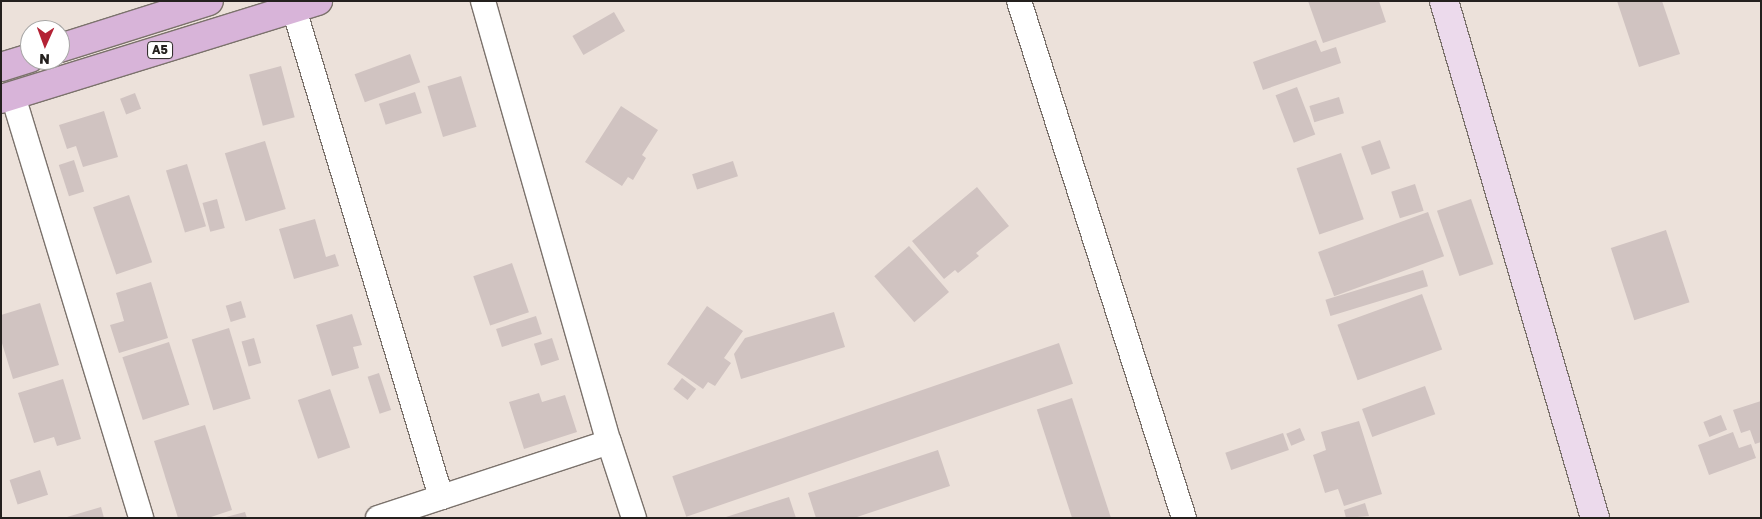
<!DOCTYPE html>
<style>
body{margin:0}
#map{position:relative;width:1762px;height:519px;overflow:hidden;background:#ece1da;font-family:"Golos Text",sans-serif}
div>[style]{position:absolute}
.building>*{inset:0;background:#d0c3c1;transform-origin:0 0}
.roads{filter:drop-shadow(1px 0 #7b726c) drop-shadow(-1px 0 #7b726c) drop-shadow(0 1px #7b726c) drop-shadow(0 -1px #7b726c)}
.street>*{height:24px;margin:-12px;padding:0 12px;transform-origin:12px;border-radius:12px;background:#fff}
.secondary>*{height:28px;margin:-14px;padding:0 14px;transform-origin:14px;border-radius:14px;background:#ecdaec}
.primary>*{height:28px;margin:-14px;padding:0 14px;transform-origin:14px;border-radius:14px;background:#d8b4d9}
span{translate:-50% -50%;white-space:nowrap;text-align:center;line-height:1.15;-webkit-text-stroke:4.5px #fff;paint-order:stroke}
.shield-label span{padding:1px 4px;background:#fff;border:1px solid;border-radius:4px;-webkit-text-stroke-width:0}
.shield-label{font-size:12px;color:#24201e;font-weight:700}
.frame{position:absolute;inset:0;border:2px solid #24201e;pointer-events:none}
.north{position:absolute;left:20px;top:20px;width:50px;height:50px;box-sizing:border-box;background:#fff;border:1px solid #a7a6a5;border-radius:50%;rotate:182deg;font-size:14px;font-weight:700;line-height:20px;text-align:center;color:#24201e}
.north::after{content:'';display:block;margin:auto;width:18px;height:22px;background:#b42235;clip-path:polygon(50% 0,100% 100%,50% 72%,0 100%)}
</style>
<div id="map">
<div class="building">
<i style="clip-path:polygon(1308px 1px,1379px 1px,1386px 22px,1323px 43px)"></i>
<i style="clip-path:polygon(1617px 1px,1662px 1px,1680px 54px,1639px 67px)"></i>
<i style="left:614px;top:12px;width:22px;height:48px;rotate:60deg"></i>
<i style="clip-path:polygon(1316px 40px,1321px 52px,1336px 47px,1341px 63px,1263px 90px,1253px 62px)"></i>
<i style="left:410px;top:54px;width:30px;height:59px;rotate:70deg"></i>
<i style="left:281px;top:66px;width:53px;height:33px;rotate:75deg"></i>
<i style="left:461px;top:76px;width:53px;height:35px;rotate:73deg"></i>
<i style="left:1297px;top:87px;width:51px;height:23px;rotate:69deg"></i>
<i style="left:415px;top:92px;width:22px;height:38px;rotate:72deg"></i>
<i style="left:135px;top:93px;width:17px;height:16px;rotate:69deg"></i>
<i style="left:1339px;top:97px;width:17px;height:31px;rotate:73deg"></i>
<i style="clip-path:polygon(621px 106px,658px 130px,642px 155px,646px 158px,633px 180px,628px 177px,622px 186px,585px 162px)"></i>
<i style="clip-path:polygon(104px 111px,118px 157px,83px 167px,76px 146px,67px 149px,59px 125px)"></i>
<i style="left:1380px;top:140px;width:30px;height:20px;rotate:70deg"></i>
<i style="left:265px;top:141px;width:71px;height:42px;rotate:73deg"></i>
<i style="left:1341px;top:153px;width:70px;height:47px;rotate:71deg"></i>
<i style="left:74px;top:160px;width:33px;height:16px;rotate:72deg"></i>
<i style="left:733px;top:161px;width:16px;height:43px;rotate:72deg"></i>
<i style="left:187px;top:164px;width:65px;height:22px;rotate:73deg"></i>
<i style="left:1415px;top:184px;width:28px;height:25px;rotate:72deg"></i>
<i style="clip-path:polygon(977px 187px,1009px 226px,976px 253px,979px 256px,958px 273px,955px 270px,944px 279px,912px 241px)"></i>
<i style="left:129px;top:195px;width:71px;height:38px;rotate:71deg"></i>
<i style="left:217px;top:199px;width:30px;height:15px;rotate:75deg"></i>
<i style="left:1471px;top:199px;width:69px;height:36px;rotate:71deg"></i>
<i style="left:1428px;top:212px;width:47px;height:117px;rotate:70deg"></i>
<i style="clip-path:polygon(315px 219px,326px 257px,335px 254px,339px 266px,294px 279px,279px 229px)"></i>
<i style="left:1666px;top:230px;width:76px;height:58px;rotate:72deg"></i>
<i style="left:909px;top:246px;width:61px;height:46px;rotate:49deg"></i>
<i style="left:512px;top:263px;width:52px;height:41px;rotate:71deg"></i>
<i style="left:1423px;top:270px;width:17px;height:102px;rotate:73deg"></i>
<i style="clip-path:polygon(151px 282px,168px 338px,119px 353px,110px 325px,124px 321px,116px 293px)"></i>
<i style="left:1422px;top:294px;width:59px;height:90px;rotate:70deg"></i>
<i style="left:241px;top:301px;width:17px;height:16px;rotate:73deg"></i>
<i style="clip-path:polygon(40px 303px,59px 365px,13px 379px,1px 340px,1px 315px)"></i>
<i style="clip-path:polygon(707px 306px,743px 331px,724px 358px,731px 363px,715px 386px,708px 382px,703px 389px,667px 364px)"></i>
<i style="clip-path:polygon(834px 312px,845px 347px,741px 379px,734px 354px,745px 338px)"></i>
<i style="clip-path:polygon(352px 314px,362px 345px,353px 347px,359px 368px,332px 376px,316px 325px)"></i>
<i style="left:536px;top:316px;width:19px;height:42px;rotate:72deg"></i>
<i style="left:229px;top:328px;width:74px;height:39px;rotate:73deg"></i>
<i style="left:254px;top:338px;width:26px;height:13px;rotate:74deg"></i>
<i style="left:552px;top:338px;width:23px;height:19px;rotate:72deg"></i>
<i style="left:169px;top:342px;width:66px;height:49px;rotate:72deg"></i>
<i style="left:1059px;top:343px;width:43px;height:409px;rotate:71deg"></i>
<i style="left:379px;top:373px;width:39px;height:12px;rotate:72deg"></i>
<i style="left:682px;top:378px;width:18px;height:14px;rotate:38deg"></i>
<i style="clip-path:polygon(63px 379px,81px 439px,57px 446px,54px 437px,34px 443px,18px 393px)"></i>
<i style="left:1425px;top:386px;width:30px;height:67px;rotate:70deg"></i>
<i style="left:330px;top:389px;width:62px;height:34px;rotate:71deg"></i>
<i style="clip-path:polygon(539px 393px,542px 402px,565px 395px,577px 432px,524px 449px,509px 402px)"></i>
<i style="left:1072px;top:398px;width:126px;height:37px;rotate:72deg"></i>
<i style="clip-path:polygon(1761px 401px,1761px 442px,1755px 444px,1750px 430px,1741px 433px,1733px 410px)"></i>
<i style="left:1721px;top:415px;width:16px;height:19px;rotate:68deg"></i>
<i style="clip-path:polygon(1359px 421px,1382px 494px,1344px 506px,1338px 489px,1325px 493px,1313px 455px,1326px 450px,1321px 432px)"></i>
<i style="clip-path:polygon(205px 425px,232px 510px,208px 518px,178px 518px,154px 441px)"></i>
<i style="left:1300px;top:428px;width:13px;height:15px;rotate:67deg"></i>
<i style="clip-path:polygon(1733px 432px,1739px 448px,1751px 444px,1756px 458px,1709px 475px,1698px 445px)"></i>
<i style="left:1283px;top:433px;width:18px;height:61px;rotate:71deg"></i>
<i style="clip-path:polygon(938px 450px,950px 486px,854px 518px,816px 518px,808px 493px)"></i>
<i style="left:40px;top:470px;width:26px;height:32px;rotate:72deg"></i>
<i style="clip-path:polygon(789px 497px,796px 518px,726px 518px,726px 517px)"></i>
<i style="clip-path:polygon(1365px 503px,1369px 516px,1346px 518px,1344px 510px)"></i>
<i style="clip-path:polygon(101px 507px,104px 518px,67px 518px,67px 517px)"></i>
<i style="clip-path:polygon(245px 512px,247px 518px,226px 518px,226px 517px)"></i>
</div>
<div class="roads">
<div class="street">
<i style="left:483px;top:1px;width:459px;rotate:74.1deg"></i>
<i style="left:609px;top:442px;width:80px;rotate:71.8deg"></i>
<i style="left:1019px;top:1px;width:543px;rotate:72.3deg"></i>
<i style="left:294px;top:9px;width:510px;rotate:73.24deg"></i>
<i style="left:13px;top:96px;width:441px;rotate:73.1deg"></i>
<i style="left:378px;top:518px;width:243px;rotate:-18.2deg"></i>
</div>
<div class="secondary">
<i style="left:1444px;top:1px;width:539px;rotate:73.72deg"></i>
</div>
<div class="primary">
<i style="left:60px;top:48px;width:156px;rotate:-17.5deg"></i>
<i style="left:1px;top:67px;width:30px;rotate:-17deg"></i>
<i style="left:1px;top:99px;width:332px;rotate:-17.2deg"></i>
</div>
</div>
<div class="shield-label">
<span style="left:160px;top:50px">A5</span>
</div>
<div class="frame"></div>
<div class="north">N</div>
</div>
